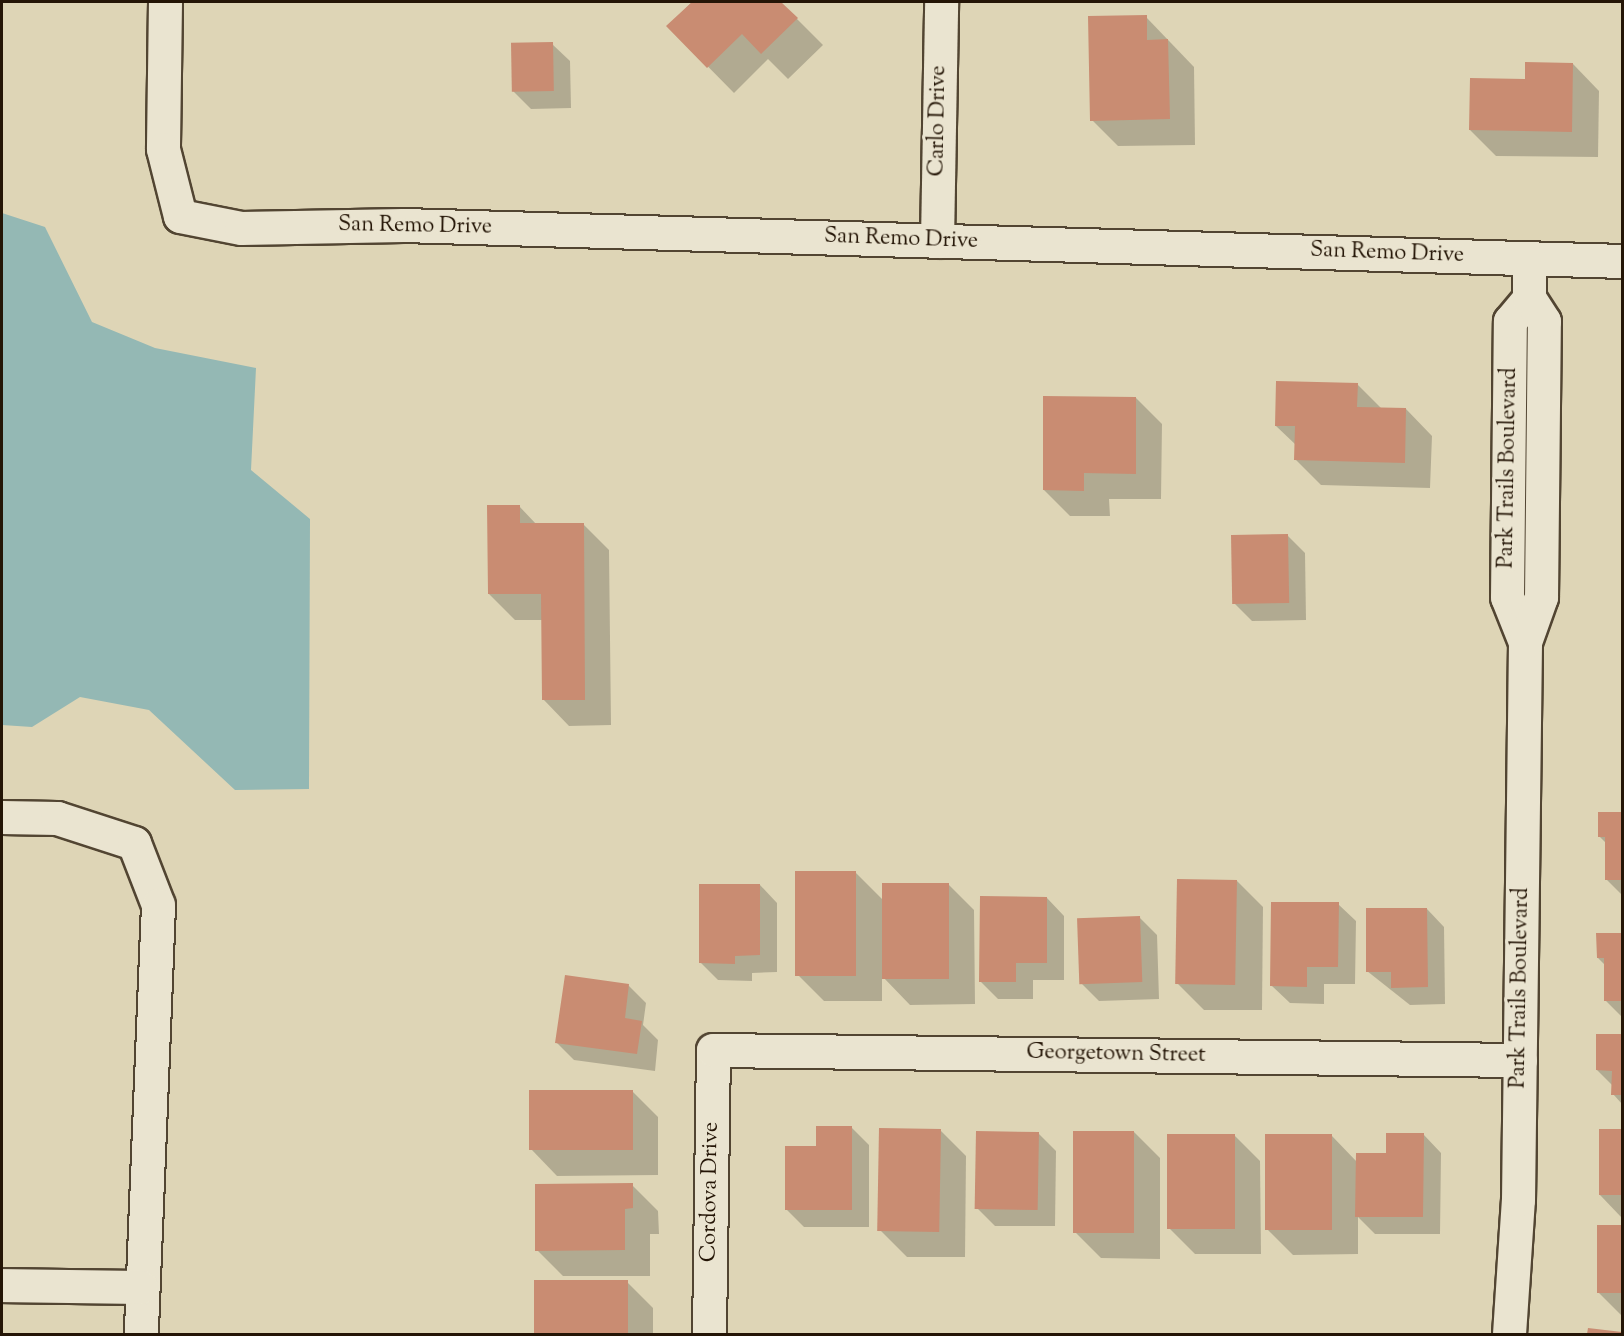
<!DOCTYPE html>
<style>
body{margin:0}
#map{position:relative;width:1624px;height:1336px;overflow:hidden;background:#ded5b6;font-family:"Sorts Mill Goudy",serif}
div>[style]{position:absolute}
.water>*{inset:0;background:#94b8b4}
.shadow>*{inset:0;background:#0003}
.building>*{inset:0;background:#c98c72;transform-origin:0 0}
.roads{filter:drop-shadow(2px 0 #524532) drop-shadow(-2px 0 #524532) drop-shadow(0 2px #524532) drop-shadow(0 -2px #524532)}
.minor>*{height:33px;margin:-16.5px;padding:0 16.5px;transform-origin:16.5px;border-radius:16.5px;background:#eae4d0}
span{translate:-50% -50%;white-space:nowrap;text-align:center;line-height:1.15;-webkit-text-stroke:6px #eae4d0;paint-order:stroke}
.street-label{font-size:22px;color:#241506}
.frame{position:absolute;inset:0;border:3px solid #241506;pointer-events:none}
</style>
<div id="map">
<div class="water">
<i style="clip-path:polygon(2px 213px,45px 227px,92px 322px,155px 348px,256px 368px,251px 470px,310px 519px,309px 789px,235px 790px,149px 710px,80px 697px,32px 727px,2px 725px)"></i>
</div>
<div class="shadow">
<i style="clip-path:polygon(692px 2px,780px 2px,823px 45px,788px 79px,768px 59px,734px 93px,668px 26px)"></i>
<i style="clip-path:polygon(1146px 17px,1194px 67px,1195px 145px,1118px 146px,1092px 120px)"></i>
<i style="clip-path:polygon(552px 44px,570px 61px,571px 108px,531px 109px,513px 91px)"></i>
<i style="clip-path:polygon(1573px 64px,1599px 91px,1598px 157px,1496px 156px,1470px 130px)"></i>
<i style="clip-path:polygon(1357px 384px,1382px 409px,1406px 409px,1432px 436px,1430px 488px,1321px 485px,1295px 459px,1296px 445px,1276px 426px)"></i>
<i style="clip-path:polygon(1136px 398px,1162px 424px,1161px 499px,1109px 499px,1110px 516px,1070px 516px,1044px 490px)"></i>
<i style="clip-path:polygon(519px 506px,537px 525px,583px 524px,609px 550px,611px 725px,569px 726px,543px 699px,543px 620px,515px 620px,489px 594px)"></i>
<i style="clip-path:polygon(1287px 535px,1305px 553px,1306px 620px,1252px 621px,1234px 603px)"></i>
<i style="clip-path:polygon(1600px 813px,1622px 814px,1622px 895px,1606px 879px,1606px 843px,1599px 836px)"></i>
<i style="clip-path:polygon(856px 873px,884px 901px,948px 884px,974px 910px,975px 1004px,910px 1005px,882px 976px,882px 1001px,824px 1001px,798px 975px)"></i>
<i style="clip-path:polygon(1237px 881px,1263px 907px,1262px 1010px,1204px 1010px,1178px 984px)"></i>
<i style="clip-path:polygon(760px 885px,777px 903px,777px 972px,752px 973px,752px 981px,718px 980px,701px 963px)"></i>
<i style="clip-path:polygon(1047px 898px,1064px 916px,1064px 980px,1033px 980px,1033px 999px,998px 999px,980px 981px)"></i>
<i style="clip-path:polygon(1338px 904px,1356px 921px,1355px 984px,1324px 984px,1324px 1004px,1290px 1003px,1272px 986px)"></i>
<i style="clip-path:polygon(1427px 909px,1444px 927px,1445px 1004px,1410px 1005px,1367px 971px)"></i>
<i style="clip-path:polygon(1139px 917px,1157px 935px,1159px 999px,1099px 1001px,1081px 983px)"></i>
<i style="clip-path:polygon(1598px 935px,1622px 935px,1622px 1017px,1605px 1000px,1605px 965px,1598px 958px)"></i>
<i style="clip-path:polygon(628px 985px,646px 1003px,643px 1025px,658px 1040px,655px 1071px,574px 1060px,557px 1043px)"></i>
<i style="clip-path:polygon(1598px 1035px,1622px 1036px,1622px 1104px,1613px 1094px,1613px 1086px,1597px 1070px)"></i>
<i style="clip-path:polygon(632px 1091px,658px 1117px,658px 1175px,557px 1176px,531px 1149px)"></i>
<i style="clip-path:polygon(852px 1128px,869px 1145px,869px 1227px,804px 1227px,786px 1209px,817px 1148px)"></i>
<i style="clip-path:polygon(940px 1130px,966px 1156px,965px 1257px,907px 1257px,881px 1231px)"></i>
<i style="clip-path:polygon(1600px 1130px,1622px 1131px,1622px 1218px,1600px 1195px)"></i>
<i style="clip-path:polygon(1134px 1132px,1160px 1158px,1160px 1259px,1101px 1258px,1075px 1232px)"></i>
<i style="clip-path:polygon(1038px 1133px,1056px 1151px,1055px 1226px,995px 1226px,977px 1208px)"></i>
<i style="clip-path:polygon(1234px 1135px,1260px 1161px,1261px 1254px,1195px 1254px,1169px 1228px)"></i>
<i style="clip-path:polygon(1424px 1135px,1441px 1153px,1440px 1234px,1375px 1234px,1358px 1217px,1358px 1254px,1293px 1255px,1267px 1229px,1332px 1136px,1357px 1162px,1387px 1155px)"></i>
<i style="clip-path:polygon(632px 1185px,658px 1211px,659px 1234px,650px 1234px,650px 1276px,563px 1276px,537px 1250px)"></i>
<i style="clip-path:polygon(1599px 1227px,1622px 1227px,1622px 1316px,1599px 1293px)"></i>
<i style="clip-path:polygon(535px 1282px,627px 1282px,653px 1308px,653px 1334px,535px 1334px)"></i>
</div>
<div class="building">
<i style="clip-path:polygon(692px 2px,781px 2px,798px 18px,761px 54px,742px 34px,707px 68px,666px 26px)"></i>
<i style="clip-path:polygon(1147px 15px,1147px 40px,1168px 39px,1170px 119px,1090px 121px,1088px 16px)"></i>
<i style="left:553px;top:42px;width:49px;height:42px;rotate:89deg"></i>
<i style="clip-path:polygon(1525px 62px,1573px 63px,1572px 132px,1469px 130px,1470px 78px,1525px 79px)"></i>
<i style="clip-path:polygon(1276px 381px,1358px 383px,1357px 407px,1406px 408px,1405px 463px,1294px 460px,1295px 426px,1275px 426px)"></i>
<i style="clip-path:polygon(1043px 396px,1136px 397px,1136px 474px,1084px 473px,1084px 491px,1043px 490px)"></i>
<i style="clip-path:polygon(487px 505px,520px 505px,520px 523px,584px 523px,585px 700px,542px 700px,541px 594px,488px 594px)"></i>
<i style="left:1288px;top:534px;width:69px;height:57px;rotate:89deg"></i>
<i style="clip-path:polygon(1598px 812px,1622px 812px,1622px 880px,1605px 880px,1605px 837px,1598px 837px)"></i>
<i style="left:856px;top:871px;width:105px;height:61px;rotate:90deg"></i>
<i style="left:1177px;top:879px;width:60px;height:105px;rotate:1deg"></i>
<i style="left:882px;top:883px;width:67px;height:96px"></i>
<i style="clip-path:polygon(699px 884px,760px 884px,760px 955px,735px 956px,735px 964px,699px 963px)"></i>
<i style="clip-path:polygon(980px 896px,1047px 897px,1047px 963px,1016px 963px,1016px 982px,979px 982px)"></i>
<i style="clip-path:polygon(1271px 902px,1339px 902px,1338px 967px,1307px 967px,1307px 987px,1270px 986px)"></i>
<i style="clip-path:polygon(1366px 908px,1427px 908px,1428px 987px,1391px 988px,1391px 972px,1366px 972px)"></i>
<i style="left:1140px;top:916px;width:66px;height:63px;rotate:88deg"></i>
<i style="clip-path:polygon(1596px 933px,1622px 933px,1622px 1001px,1604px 1001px,1604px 958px,1597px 958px)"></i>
<i style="clip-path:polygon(565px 975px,629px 984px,625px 1018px,642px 1021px,637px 1054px,555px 1043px)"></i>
<i style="clip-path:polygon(1596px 1034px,1622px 1034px,1622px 1095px,1611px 1095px,1612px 1071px,1596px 1070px)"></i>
<i style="left:529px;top:1090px;width:104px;height:60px"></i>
<i style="clip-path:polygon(816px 1126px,852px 1126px,852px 1210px,785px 1210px,785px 1146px,816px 1146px)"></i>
<i style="left:879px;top:1128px;width:62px;height:103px;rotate:1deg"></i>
<i style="left:1599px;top:1129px;width:23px;height:66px"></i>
<i style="left:976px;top:1131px;width:63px;height:78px;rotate:1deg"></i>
<i style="left:1073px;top:1131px;width:61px;height:102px"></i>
<i style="clip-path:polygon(1386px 1133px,1424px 1133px,1423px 1217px,1355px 1217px,1356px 1153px,1386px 1153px)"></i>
<i style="left:1167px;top:1134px;width:68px;height:95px"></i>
<i style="left:1265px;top:1134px;width:67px;height:96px"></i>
<i style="clip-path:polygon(633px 1183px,633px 1208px,625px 1209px,625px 1250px,535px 1251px,535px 1184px)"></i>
<i style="left:1597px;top:1225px;width:25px;height:68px"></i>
<i style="left:534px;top:1280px;width:94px;height:54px"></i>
<i style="clip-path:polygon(1588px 1328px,1622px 1332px,1622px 1334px,1587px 1334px)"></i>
</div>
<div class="roads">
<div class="minor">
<i style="left:165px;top:2px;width:147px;rotate:90.8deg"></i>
<i style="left:163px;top:149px;width:69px;rotate:75.8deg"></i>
<i style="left:180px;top:216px;width:62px;rotate:11.1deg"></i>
<i style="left:241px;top:228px;width:162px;rotate:-1.1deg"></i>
<i style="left:403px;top:225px;width:1220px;rotate:1.69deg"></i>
<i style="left:937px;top:241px;width:239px;rotate:-89deg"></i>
<i style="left:1525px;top:642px;width:48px;rotate:-111.8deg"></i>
<i style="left:1507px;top:597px;width:276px;rotate:-89.4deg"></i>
<i style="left:1510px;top:321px;width:30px;rotate:-50deg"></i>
<i style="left:2px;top:817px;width:55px;rotate:1deg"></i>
<i style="left:57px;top:818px;width:81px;rotate:18deg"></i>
<i style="left:134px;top:843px;width:66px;rotate:68.8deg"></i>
<i style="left:158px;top:905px;width:429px;rotate:92.3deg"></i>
<i style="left:2px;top:1285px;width:139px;rotate:0.8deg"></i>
<i style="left:709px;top:1334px;width:284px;rotate:-89.2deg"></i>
<i style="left:713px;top:1050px;width:807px;rotate:0.71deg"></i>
<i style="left:1509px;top:1334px;width:134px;rotate:-86.2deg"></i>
<i style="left:1518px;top:1200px;width:558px;rotate:-89.28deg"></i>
<i style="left:1525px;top:642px;width:48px;rotate:-70.4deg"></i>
<i style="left:1541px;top:597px;width:276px;rotate:-89.4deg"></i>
<i style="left:1544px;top:321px;width:27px;rotate:-123deg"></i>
<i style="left:1529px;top:298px;width:40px;rotate:-90deg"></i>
</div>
</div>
<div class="street-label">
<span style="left:939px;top:121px;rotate:-89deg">Carlo Drive</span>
<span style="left:415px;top:227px;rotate:1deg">San Remo Drive</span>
<span style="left:901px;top:240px;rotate:2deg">San Remo Drive</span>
<span style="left:1387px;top:254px;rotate:2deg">San Remo Drive</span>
<span style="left:1509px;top:468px;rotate:-89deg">Park Trails Boulevard</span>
<span style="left:1521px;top:988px;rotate:-89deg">Park Trails Boulevard</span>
<span style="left:1116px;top:1055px;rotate:1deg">Georgetown Street</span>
<span style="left:711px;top:1192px;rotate:-89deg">Cordova Drive</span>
</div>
<div class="frame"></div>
</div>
